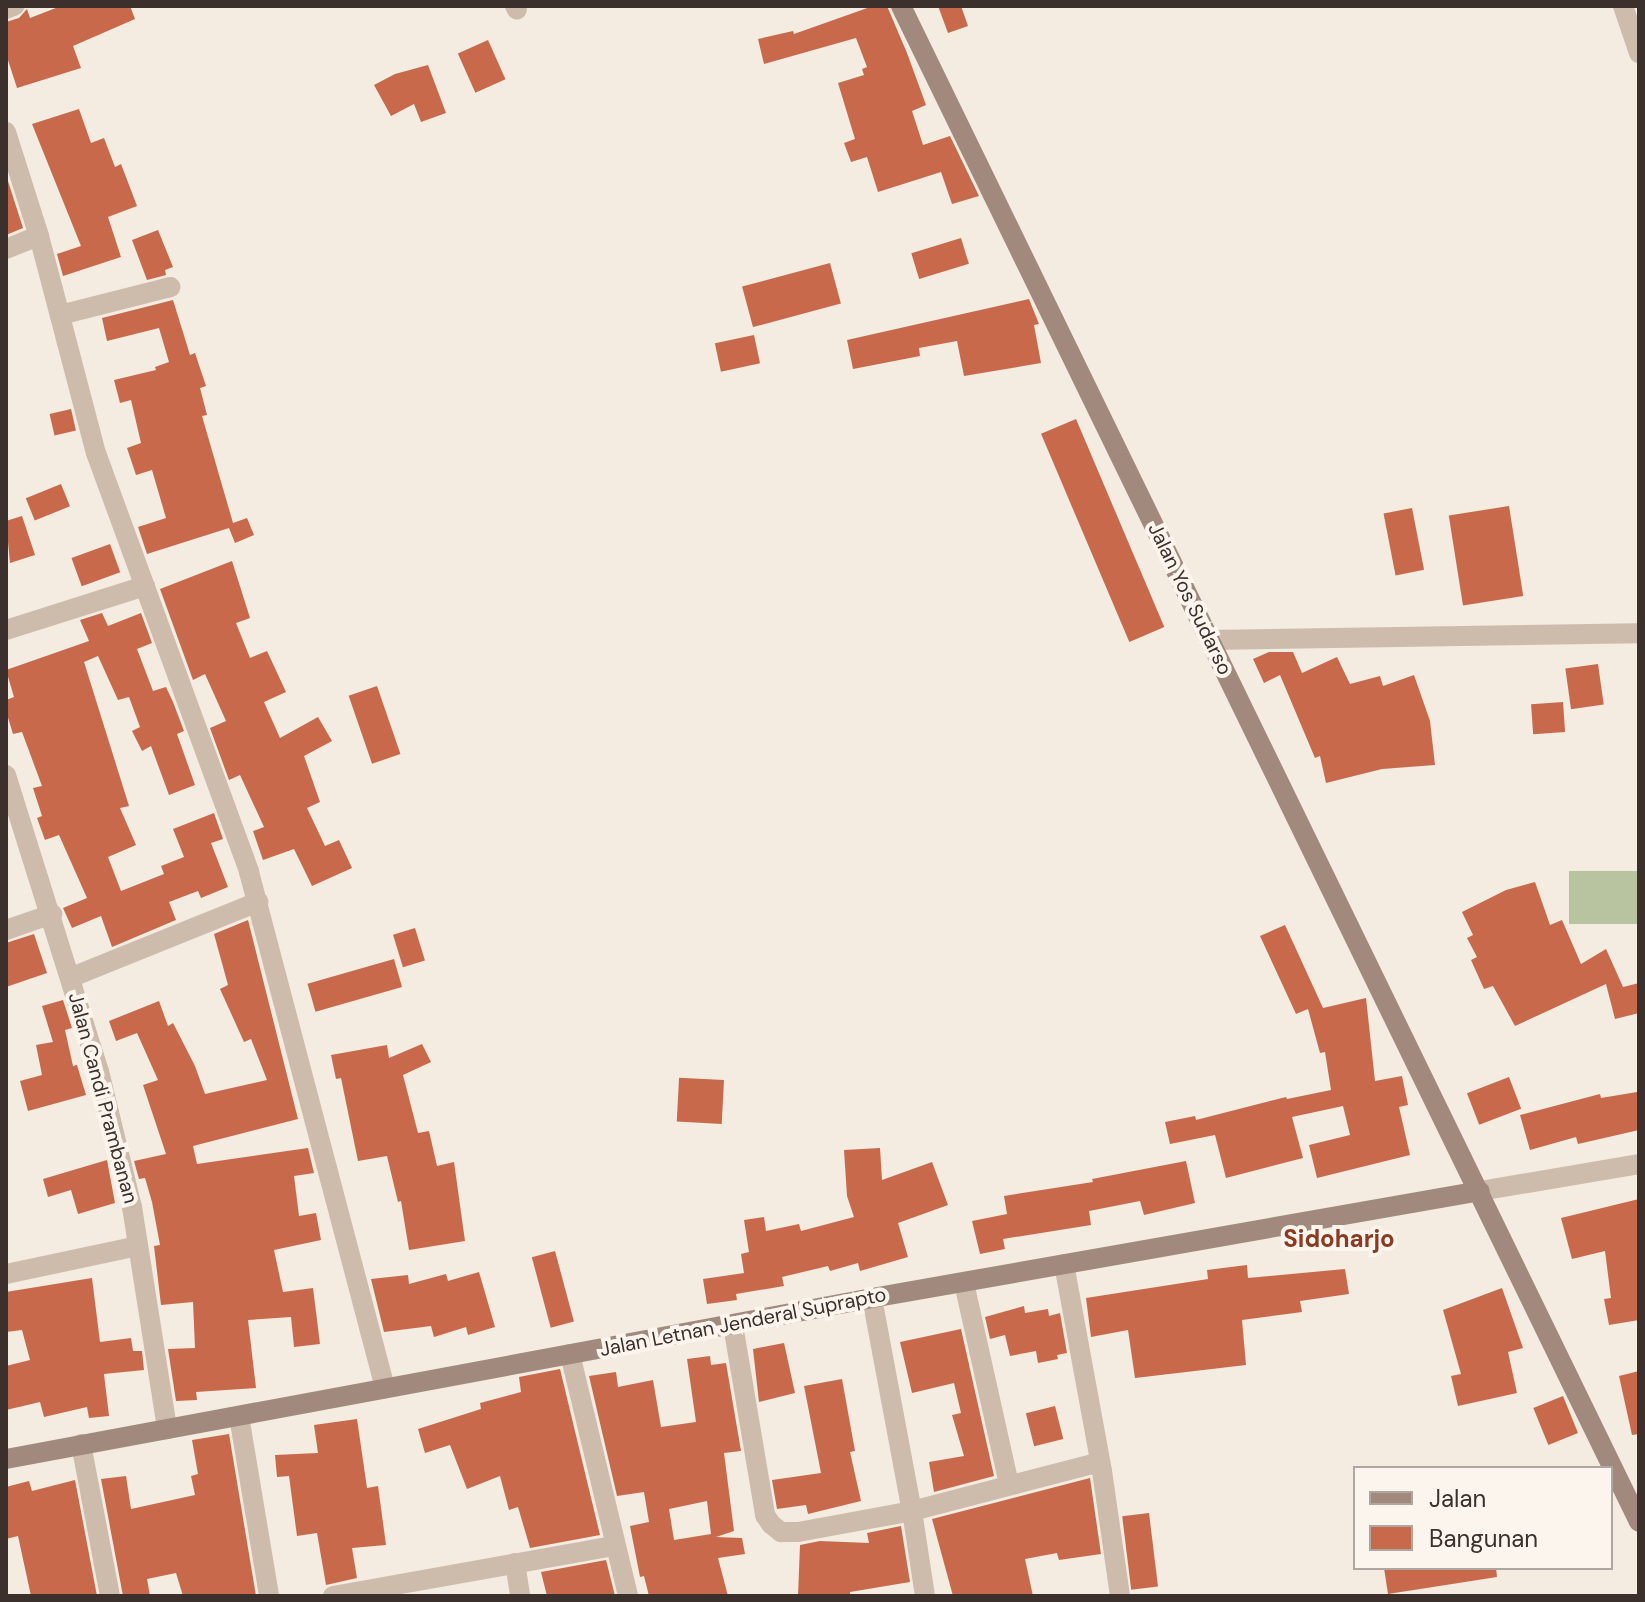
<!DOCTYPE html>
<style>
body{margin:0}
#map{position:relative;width:1645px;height:1602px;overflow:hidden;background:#f4ebe1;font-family:"DM Sans",sans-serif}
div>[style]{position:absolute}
.green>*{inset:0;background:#b8c4a0;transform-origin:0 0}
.building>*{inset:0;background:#c8694b;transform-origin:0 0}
.minor>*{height:20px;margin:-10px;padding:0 10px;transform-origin:10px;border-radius:10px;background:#cdbbac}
.tertiary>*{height:20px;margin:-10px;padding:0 10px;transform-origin:10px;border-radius:10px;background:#cdbbac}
.secondary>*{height:20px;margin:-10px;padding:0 10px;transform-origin:10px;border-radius:10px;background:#a18a7d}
span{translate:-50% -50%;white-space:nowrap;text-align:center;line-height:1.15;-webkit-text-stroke:8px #fbf5ee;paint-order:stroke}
.street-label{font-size:20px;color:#3b302b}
.quarter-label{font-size:24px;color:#8c3b22;font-weight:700}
.frame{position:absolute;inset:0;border:8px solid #3b302b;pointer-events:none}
.legend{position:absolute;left:1353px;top:1466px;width:260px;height:104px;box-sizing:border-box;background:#fbf5ee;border:2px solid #aea6a0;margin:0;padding:10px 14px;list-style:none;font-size:24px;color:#3b302b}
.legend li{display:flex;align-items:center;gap:16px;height:40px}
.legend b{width:40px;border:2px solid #aea6a0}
</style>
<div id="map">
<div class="green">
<i style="left:1639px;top:871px;width:53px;height:70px;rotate:90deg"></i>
</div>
<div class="building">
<i style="clip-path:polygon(61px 6px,130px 6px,135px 19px,73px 46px,81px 68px,17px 88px,6px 54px,6px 22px,19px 18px,27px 9px,30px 18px)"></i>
<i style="clip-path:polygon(873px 6px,887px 6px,907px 53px,926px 105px,912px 111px,923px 145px,950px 136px,979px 196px,952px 204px,941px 172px,878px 192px,867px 157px,851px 162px,844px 143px,855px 139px,838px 83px,864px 75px,862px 69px,867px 67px,856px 38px,764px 64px,758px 39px,793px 31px,794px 34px)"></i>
<i style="clip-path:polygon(938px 6px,961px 6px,968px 26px,948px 33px)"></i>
<i style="left:488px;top:40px;width:43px;height:33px;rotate:66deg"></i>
<i style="clip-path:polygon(428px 65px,446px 113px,421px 122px,414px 104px,391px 116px,374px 85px,395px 74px)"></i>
<i style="clip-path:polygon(79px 109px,91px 143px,104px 138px,115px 167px,121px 164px,137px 206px,108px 217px,121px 257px,63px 276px,57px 254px,81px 246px,32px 124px)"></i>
<i style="clip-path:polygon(6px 175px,23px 228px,6px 235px)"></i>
<i style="clip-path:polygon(158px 230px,173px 267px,165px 270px,166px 275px,147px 280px,132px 240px)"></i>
<i style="left:961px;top:238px;width:27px;height:52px;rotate:73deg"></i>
<i style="left:830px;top:263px;width:42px;height:91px;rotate:75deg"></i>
<i style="clip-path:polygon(1029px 299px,1039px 324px,1034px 325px,1041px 363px,964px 376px,957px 341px,919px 348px,920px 356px,853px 369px,847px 340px)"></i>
<i style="clip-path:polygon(173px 300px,190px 355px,195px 353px,206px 386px,200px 388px,207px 415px,202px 416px,233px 523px,247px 518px,254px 535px,235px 543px,229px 528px,147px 554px,138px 527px,166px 518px,152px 470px,136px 475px,127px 448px,141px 443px,131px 400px,120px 403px,114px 380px,156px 370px,155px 367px,169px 362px,159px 328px,107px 341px,102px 318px)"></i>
<i style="left:754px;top:335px;width:29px;height:40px;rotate:78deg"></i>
<i style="left:71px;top:409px;width:22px;height:22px;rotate:77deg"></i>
<i style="left:1076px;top:419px;width:226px;height:38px;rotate:67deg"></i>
<i style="left:61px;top:484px;width:24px;height:38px;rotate:68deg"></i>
<i style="left:1509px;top:506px;width:91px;height:61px;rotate:81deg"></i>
<i style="left:1412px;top:508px;width:63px;height:29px;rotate:79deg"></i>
<i style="clip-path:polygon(22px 516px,35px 555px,10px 563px,6px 521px)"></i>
<i style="left:110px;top:544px;width:30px;height:41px;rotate:70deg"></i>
<i style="clip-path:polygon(232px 561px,250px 618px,236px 623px,250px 658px,267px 651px,286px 692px,264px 702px,280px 738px,318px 717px,332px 741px,304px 756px,320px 802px,307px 808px,325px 846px,339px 840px,352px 868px,312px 886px,294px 849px,263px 860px,253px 831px,264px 827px,240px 775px,229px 780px,210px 728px,226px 721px,205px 674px,193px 680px,160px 589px)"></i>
<i style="clip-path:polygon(102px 613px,108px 626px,141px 613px,152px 643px,137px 649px,153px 691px,166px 687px,173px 702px,184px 731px,177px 734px,195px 785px,169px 795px,151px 746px,142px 751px,132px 731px,140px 727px,129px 697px,118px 700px,98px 656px,84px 662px,129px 806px,120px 808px,136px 845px,108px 857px,121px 891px,164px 874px,161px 866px,184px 857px,173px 829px,214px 813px,223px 839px,211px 843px,228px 887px,201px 898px,198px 891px,169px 902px,176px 920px,112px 947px,101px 916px,72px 928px,63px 908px,87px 898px,59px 835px,45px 840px,37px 818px,42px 816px,33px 788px,42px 786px,22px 732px,13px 734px,6px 711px,6px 700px,14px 697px,6px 670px,89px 641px,80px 620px)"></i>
<i style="clip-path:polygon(1269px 652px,1293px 652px,1302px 673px,1337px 657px,1350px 684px,1380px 676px,1383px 686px,1414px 675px,1430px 721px,1435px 765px,1382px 769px,1326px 783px,1320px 756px,1315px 758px,1280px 675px,1264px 683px,1253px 659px)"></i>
<i style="left:1598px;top:664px;width:41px;height:33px;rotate:82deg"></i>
<i style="left:377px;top:686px;width:72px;height:30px;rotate:71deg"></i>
<i style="left:1563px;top:702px;width:30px;height:32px;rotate:86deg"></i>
<i style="clip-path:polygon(1535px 882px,1550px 925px,1562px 920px,1581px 964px,1606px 949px,1623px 987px,1639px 983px,1639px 1013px,1615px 1019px,1606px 984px,1515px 1026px,1493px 986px,1484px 989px,1471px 960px,1477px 957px,1467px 938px,1473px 935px,1462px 912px,1506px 890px)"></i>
<i style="clip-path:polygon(248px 920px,298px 1119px,193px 1146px,197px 1164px,308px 1148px,314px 1173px,294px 1176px,299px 1216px,316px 1213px,321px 1240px,274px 1250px,283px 1292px,313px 1288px,320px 1344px,294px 1347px,291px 1317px,248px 1320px,256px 1388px,196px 1392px,197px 1400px,176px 1401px,168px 1349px,195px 1348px,193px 1302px,161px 1305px,154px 1246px,160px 1245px,152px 1202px,145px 1178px,139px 1179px,134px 1161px,166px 1154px,143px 1085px,158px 1080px,137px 1033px,116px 1041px,109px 1021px,159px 1001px,168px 1026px,173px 1023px,195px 1066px,205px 1094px,267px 1080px,251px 1039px,244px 1042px,220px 989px,228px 985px,214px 934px)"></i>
<i style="clip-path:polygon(1285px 925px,1323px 1008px,1366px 998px,1375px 1081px,1402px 1076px,1408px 1105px,1399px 1107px,1410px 1155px,1317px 1178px,1309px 1145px,1350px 1135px,1343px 1106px,1292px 1117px,1303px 1158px,1226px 1178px,1215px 1135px,1170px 1144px,1165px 1122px,1195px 1116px,1196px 1120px,1286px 1097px,1287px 1099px,1331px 1090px,1325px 1052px,1320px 1053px,1308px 1009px,1296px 1014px,1260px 936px)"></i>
<i style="left:415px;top:928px;width:34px;height:23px;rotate:73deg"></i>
<i style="clip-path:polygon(34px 934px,47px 973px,6px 987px,6px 943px)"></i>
<i style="left:394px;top:959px;width:29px;height:90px;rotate:74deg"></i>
<i style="clip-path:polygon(63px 1000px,72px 1028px,65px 1030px,73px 1066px,77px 1065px,86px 1095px,28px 1111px,20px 1081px,42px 1075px,36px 1045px,53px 1042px,42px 1006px)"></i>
<i style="clip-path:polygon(422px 1044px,431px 1062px,403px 1075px,418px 1133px,429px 1131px,437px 1166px,454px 1162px,465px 1241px,409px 1250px,401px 1201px,398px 1202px,387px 1156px,358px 1161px,341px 1078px,336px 1079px,331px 1055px,387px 1045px,389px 1058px)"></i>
<i style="left:1509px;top:1077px;width:34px;height:45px;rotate:69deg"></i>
<i style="left:724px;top:1080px;width:44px;height:45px;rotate:93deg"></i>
<i style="clip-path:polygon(1637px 1092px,1639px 1130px,1578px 1144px,1576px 1137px,1530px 1150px,1520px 1115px,1600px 1094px,1601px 1098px)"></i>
<i style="clip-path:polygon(880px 1148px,882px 1180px,932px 1162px,948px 1205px,898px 1223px,908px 1257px,860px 1271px,858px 1263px,830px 1271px,828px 1266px,782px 1277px,784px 1286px,736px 1294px,737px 1300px,707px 1304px,703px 1279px,744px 1273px,741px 1254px,749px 1252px,744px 1220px,764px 1217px,766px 1231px,799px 1224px,801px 1231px,854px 1217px,847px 1196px,844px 1150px)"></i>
<i style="clip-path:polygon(107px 1160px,115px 1203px,78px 1214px,71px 1190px,48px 1197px,43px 1179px)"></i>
<i style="clip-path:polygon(1186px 1161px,1195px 1203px,1144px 1215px,1140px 1201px,1089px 1211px,1091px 1225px,1003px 1239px,1005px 1249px,980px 1254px,972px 1221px,1007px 1214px,1004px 1196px,1093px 1182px,1092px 1179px)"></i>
<i style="clip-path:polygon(1639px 1199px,1639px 1320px,1609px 1325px,1604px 1299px,1611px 1298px,1605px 1251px,1572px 1259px,1561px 1218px)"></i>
<i style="left:555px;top:1251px;width:73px;height:24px;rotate:75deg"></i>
<i style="clip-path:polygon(1247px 1265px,1248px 1278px,1345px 1269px,1349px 1294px,1300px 1301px,1302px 1312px,1242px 1320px,1246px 1365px,1135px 1378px,1128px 1330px,1091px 1337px,1086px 1298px,1208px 1279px,1207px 1270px)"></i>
<i style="clip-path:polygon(479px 1272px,495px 1327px,468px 1335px,466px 1327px,434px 1337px,431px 1326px,384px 1332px,371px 1279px,408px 1275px,409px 1284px,446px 1274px,448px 1281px)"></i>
<i style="clip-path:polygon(92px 1278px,100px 1342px,131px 1338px,133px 1351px,142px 1351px,144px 1370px,104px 1374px,109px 1416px,89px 1418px,87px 1407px,44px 1417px,40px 1402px,6px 1410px,6px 1366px,30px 1360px,22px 1330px,6px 1332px,6px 1292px)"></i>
<i style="clip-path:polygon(1502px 1288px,1523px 1348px,1508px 1352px,1517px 1393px,1458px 1406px,1451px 1376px,1461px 1374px,1443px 1310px)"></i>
<i style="clip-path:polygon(1024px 1306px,1025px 1313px,1048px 1309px,1049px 1316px,1060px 1313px,1067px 1353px,1057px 1355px,1058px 1359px,1038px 1363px,1036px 1351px,1010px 1356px,1005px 1335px,990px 1339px,985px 1317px)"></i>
<i style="clip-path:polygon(961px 1329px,994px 1476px,934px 1492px,929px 1462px,964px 1456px,952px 1415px,961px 1413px,954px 1383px,912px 1393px,900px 1342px)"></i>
<i style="clip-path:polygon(784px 1343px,795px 1393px,759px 1402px,753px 1349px)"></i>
<i style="clip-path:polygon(evenodd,710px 1356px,711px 1365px,726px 1363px,741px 1451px,724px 1453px,734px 1531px,716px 1537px,742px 1538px,745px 1554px,718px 1558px,728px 1596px,649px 1596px,644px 1576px,640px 1577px,630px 1526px,649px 1522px,644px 1492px,617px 1496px,589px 1376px,616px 1372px,618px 1387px,653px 1380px,661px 1427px,696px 1422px,687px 1359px,710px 1356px,707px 1501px,711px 1534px,674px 1540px,669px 1509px,707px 1501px)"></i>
<i style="clip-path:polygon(560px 1369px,600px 1535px,530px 1548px,518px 1507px,509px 1510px,500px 1476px,467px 1489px,450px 1445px,425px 1453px,418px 1429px,481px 1409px,480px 1403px,521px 1392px,519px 1377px)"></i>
<i style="clip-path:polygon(1639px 1371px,1639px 1434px,1632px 1435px,1619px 1376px)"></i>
<i style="clip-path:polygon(842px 1379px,855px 1451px,850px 1452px,861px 1501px,808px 1514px,806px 1505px,777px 1509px,772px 1480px,821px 1473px,804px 1386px)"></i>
<i style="left:1563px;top:1396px;width:40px;height:32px;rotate:68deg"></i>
<i style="left:1055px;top:1406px;width:34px;height:30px;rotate:76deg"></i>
<i style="clip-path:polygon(357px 1419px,367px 1488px,378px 1486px,386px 1545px,352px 1548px,357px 1578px,326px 1585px,317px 1533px,297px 1536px,289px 1476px,277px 1477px,275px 1455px,318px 1453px,314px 1425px)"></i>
<i style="clip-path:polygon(229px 1434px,256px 1596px,183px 1596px,176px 1573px,147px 1579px,150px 1596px,123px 1596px,101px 1479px,126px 1476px,131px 1509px,195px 1495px,191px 1476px,198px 1474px,192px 1440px)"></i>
<i style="clip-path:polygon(1090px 1478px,1101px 1554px,1059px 1560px,1057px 1553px,1025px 1559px,1033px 1596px,953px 1596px,932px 1519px)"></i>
<i style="clip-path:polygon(75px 1480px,97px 1596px,31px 1596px,18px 1536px,6px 1539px,6px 1487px,29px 1481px,32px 1491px)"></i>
<i style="left:1149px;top:1513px;width:74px;height:27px;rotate:83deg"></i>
<i style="clip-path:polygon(901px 1526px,910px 1582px,850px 1592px,850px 1596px,798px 1596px,800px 1545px,820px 1541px,869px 1543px,867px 1533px)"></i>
<i style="clip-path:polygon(606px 1560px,615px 1596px,547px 1596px,541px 1572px)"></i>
<i style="clip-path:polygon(1384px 1568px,1496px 1568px,1497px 1577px,1388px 1594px)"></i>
</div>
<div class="minor">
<i style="left:515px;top:6px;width:4px;rotate:63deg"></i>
<i style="left:1623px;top:6px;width:50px;rotate:71.2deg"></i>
<i style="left:6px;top:9px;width:9px;rotate:-21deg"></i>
<i style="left:6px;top:132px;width:109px;rotate:72.4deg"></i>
<i style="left:39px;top:236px;width:224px;rotate:75.3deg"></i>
<i style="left:96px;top:453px;width:446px;rotate:69.9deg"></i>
<i style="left:249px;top:872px;width:534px;rotate:75.23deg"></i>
<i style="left:6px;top:249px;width:35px;rotate:-22deg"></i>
<i style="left:60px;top:315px;width:114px;rotate:-14.2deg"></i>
<i style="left:6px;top:630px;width:146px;rotate:-17.6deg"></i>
<i style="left:1210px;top:640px;width:429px;rotate:-0.9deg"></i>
<i style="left:6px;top:775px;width:310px;rotate:72.6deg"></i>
<i style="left:99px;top:1071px;width:140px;rotate:76.4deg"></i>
<i style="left:132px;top:1207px;width:225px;rotate:81deg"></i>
<i style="left:6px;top:930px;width:49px;rotate:-19.2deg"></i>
<i style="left:72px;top:977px;width:201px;rotate:-22deg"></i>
<i style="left:1064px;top:1264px;width:210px;rotate:79.6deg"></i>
<i style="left:1102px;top:1471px;width:126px;rotate:81.8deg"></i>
<i style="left:6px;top:1274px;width:135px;rotate:-12deg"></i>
<i style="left:964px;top:1283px;width:207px;rotate:77.4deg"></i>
<i style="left:872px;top:1298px;width:217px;rotate:79.4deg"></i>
<i style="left:912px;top:1511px;width:194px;rotate:-14.6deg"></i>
<i style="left:733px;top:1325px;width:193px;rotate:80.4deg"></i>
<i style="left:765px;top:1515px;width:11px;rotate:56deg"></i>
<i style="left:771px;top:1524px;width:13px;rotate:39deg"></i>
<i style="left:781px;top:1532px;width:17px"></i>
<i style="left:798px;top:1532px;width:116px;rotate:-10.4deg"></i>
<i style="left:912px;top:1511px;width:86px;rotate:81.3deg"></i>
<i style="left:570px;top:1354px;width:249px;rotate:76.5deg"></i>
<i style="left:239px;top:1416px;width:182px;rotate:80.5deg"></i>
<i style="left:81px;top:1444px;width:155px;rotate:79.2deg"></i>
<i style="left:515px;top:1563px;width:33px;rotate:81deg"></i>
<i style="left:333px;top:1596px;width:284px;rotate:-10.1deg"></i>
</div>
<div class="tertiary">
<i style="left:1480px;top:1191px;width:161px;rotate:-9.6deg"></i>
</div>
<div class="secondary">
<i style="left:901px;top:6px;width:1686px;rotate:64.04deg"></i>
<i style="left:6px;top:1459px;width:881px;rotate:-10.53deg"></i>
<i style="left:872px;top:1298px;width:617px;rotate:-9.98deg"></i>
</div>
<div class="street-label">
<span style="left:1190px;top:599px;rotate:64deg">Jalan Yos Sudarso</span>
<span style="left:103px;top:1098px;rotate:75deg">Jalan Candi Prambanan</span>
<span style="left:743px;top:1322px;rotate:-11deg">Jalan Letnan Jenderal Suprapto</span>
</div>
<div class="quarter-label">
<span style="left:1339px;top:1239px">Sidoharjo</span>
</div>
<div class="frame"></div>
<ul class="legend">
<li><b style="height:10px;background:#a18a7d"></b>Jalan</li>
<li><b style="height:22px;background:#c8694b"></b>Bangunan</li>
</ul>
</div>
